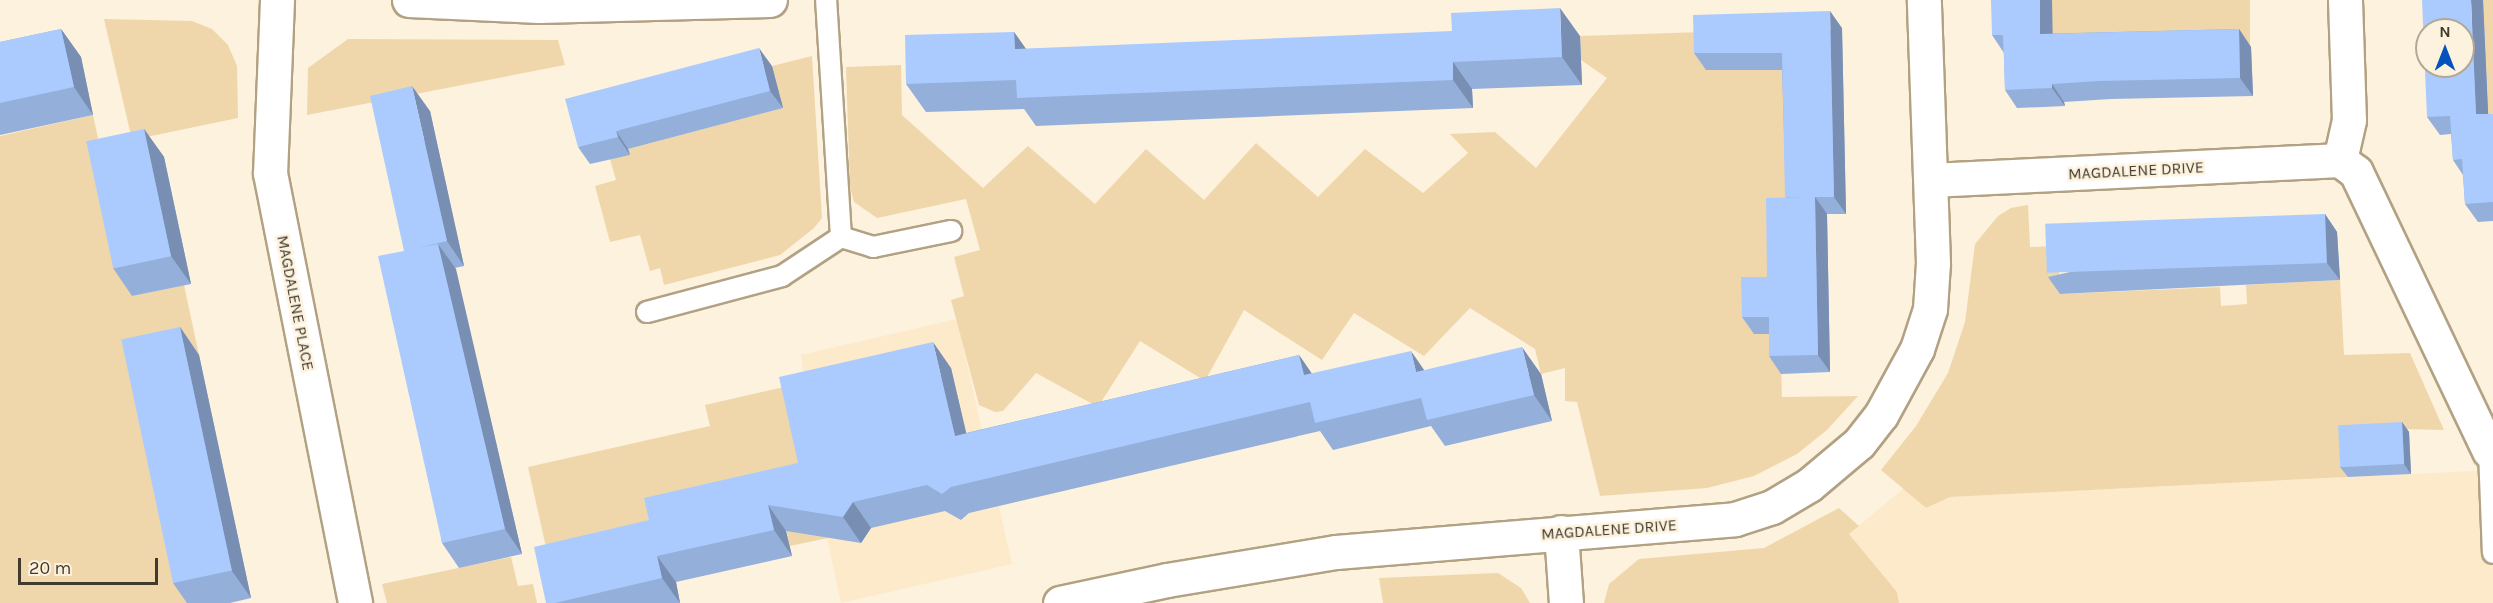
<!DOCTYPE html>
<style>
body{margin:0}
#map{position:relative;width:2493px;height:603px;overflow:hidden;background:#fdf2de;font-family:Karla,sans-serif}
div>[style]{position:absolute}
.built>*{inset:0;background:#fceaca}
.green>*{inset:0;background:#efd7ab;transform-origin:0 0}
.roads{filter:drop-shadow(2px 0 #b2a182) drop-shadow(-2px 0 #b2a182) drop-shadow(0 2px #b2a182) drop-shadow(0 -2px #b2a182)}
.lane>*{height:20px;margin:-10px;padding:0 10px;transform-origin:10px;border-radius:10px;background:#fff}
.street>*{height:33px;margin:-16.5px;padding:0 16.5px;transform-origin:16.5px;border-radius:16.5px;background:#fff}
.wall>*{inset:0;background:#93afda}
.shaded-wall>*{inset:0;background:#788eb2}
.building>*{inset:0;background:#abcbfe;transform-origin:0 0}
span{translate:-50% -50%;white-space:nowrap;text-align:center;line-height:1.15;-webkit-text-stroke:5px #fdf2de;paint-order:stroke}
.street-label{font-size:16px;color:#413a2d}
.north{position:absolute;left:2415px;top:18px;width:60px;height:60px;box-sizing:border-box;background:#fdf2de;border:2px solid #b2a897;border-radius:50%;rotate:0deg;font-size:16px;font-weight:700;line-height:24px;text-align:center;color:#413a2d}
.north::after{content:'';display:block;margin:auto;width:21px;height:27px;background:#0552bc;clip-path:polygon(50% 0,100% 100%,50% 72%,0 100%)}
.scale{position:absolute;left:18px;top:558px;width:140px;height:27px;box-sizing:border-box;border:3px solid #413a2d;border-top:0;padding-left:8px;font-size:18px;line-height:21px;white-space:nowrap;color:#413a2d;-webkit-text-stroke:4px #fdf2de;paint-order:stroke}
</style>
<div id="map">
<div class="built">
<i style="clip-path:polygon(957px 319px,1012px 564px,841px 603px,824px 524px,801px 355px)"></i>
<i style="clip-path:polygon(2493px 470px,2493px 603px,1899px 603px,1897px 592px,1849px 534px,1904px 488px,1926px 508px,1950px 497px)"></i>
</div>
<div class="green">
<i style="left:2052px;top:0;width:198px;height:52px"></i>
<i style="clip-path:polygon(2483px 0,2493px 0,2493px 132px,2489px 132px)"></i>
<i style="clip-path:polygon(104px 19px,192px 21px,212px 29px,228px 45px,237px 66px,238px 118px,132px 140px)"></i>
<i style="clip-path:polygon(1793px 29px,1797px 215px,1780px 294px,1754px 334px,1780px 334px,1782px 397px,1858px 396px,1827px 430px,1797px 454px,1754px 476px,1707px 488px,1600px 496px,1577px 402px,1565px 401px,1565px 368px,1541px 374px,1535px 349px,1470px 308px,1424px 356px,1354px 313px,1322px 360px,1244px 310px,1205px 381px,1140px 341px,1098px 407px,1036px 373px,1003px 411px,995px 412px,979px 405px,951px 300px,964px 296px,954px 257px,980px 250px,966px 199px,877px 218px,854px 202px,850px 187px,846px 67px,901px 65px,902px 115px,983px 188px,1028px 146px,1095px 204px,1146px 149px,1204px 200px,1256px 143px,1318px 197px,1365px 149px,1423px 193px,1468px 153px,1450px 134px,1495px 132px,1536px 168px,1607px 78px,1581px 60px,1580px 36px)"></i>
<i style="clip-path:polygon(348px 39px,558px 40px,565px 65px,307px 115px,308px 68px)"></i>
<i style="clip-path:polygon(812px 56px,822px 218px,814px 228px,780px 255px,664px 285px,660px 268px,650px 271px,640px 235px,610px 242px,595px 186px,616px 180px,610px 159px,630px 155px,628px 149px,782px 108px,772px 66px)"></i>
<i style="clip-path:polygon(93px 115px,132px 296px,184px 285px,199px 355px,141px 367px,191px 603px,0 603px,0 136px)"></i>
<i style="clip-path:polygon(2028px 205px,2030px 247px,2058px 246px,2060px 294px,2220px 287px,2221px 306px,2247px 304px,2246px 285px,2340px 280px,2344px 355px,2410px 353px,2444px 430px,2404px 429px,2346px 436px,2348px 477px,1950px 497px,1926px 508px,1881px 470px,1916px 426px,1948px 373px,1965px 322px,1975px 244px,1998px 216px,2011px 208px)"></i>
<i style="clip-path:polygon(793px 385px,828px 538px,790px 546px,779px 498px,552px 574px,528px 467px,710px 426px,705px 405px)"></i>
<i style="clip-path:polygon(1839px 508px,1859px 526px,1849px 534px,1897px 592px,1899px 603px,1604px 603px,1609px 584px,1639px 559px,1764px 548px)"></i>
<i style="clip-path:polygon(511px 557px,518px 586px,533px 584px,537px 603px,387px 603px,382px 584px)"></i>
<i style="clip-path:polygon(1498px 573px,1521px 588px,1530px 603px,1383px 603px,1379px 578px)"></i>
</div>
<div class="roads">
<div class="lane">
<i style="left:841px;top:237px;width:34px;rotate:17deg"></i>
<i style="left:873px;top:247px;width:80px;rotate:-11.6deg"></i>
<i style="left:647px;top:312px;width:140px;rotate:-14.9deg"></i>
<i style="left:782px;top:276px;width:71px;rotate:-33.5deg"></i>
<i style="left:841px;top:237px;width:237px;rotate:-93.6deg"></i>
<i style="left:2489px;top:451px;width:102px;rotate:87.8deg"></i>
</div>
<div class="street">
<i style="left:277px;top:0;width:173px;rotate:92.3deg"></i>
<i style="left:270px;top:173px;width:438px;rotate:78.8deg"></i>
<i style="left:409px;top:0;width:130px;rotate:2.6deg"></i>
<i style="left:539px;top:6px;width:231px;rotate:-1.5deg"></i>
<i style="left:2345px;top:0;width:120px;rotate:88.1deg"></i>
<i style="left:2349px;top:120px;width:41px;rotate:102.7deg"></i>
<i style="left:2340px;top:160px;width:20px;rotate:37deg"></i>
<i style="left:2356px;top:172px;width:309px;rotate:64.5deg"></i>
<i style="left:1932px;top:180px;width:408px;rotate:-2.8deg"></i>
<i style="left:1561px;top:532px;width:71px;rotate:86deg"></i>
<i style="left:1060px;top:603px;width:109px;rotate:-12.1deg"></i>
<i style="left:1167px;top:580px;width:171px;rotate:-9.4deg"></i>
<i style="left:1336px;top:552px;width:400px;rotate:-4.7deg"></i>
<i style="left:1735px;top:519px;width:39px;rotate:-18deg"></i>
<i style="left:1772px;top:507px;width:43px;rotate:-30.7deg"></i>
<i style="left:1809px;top:485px;width:65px;rotate:-40deg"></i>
<i style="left:1859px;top:443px;width:36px;rotate:-52deg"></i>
<i style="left:1881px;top:415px;width:75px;rotate:-61.4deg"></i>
<i style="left:1917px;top:349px;width:42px;rotate:-72deg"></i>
<i style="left:1930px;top:309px;width:46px;rotate:-86.3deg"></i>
<i style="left:1933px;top:263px;width:263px;rotate:-92deg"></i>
</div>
</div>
<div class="wall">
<i style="clip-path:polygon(2483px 0,2488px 114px,2493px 114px,2493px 221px,2478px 222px,2465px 204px,2463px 175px,2453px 160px,2451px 134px,2440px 135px,2427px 117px)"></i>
<i style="clip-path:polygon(1842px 28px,1846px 214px,1827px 214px,1830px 372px,1781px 374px,1769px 356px,1769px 334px,1754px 334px,1742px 317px,1767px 277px,1786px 197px,1782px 70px,1706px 70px,1694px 53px)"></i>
<i style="clip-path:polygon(61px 29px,81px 57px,93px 115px,0 135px,0 42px)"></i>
<i style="clip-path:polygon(2239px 29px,2251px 47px,2253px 96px,2111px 99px,2064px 102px,2065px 106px,2017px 108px,2005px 90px,2004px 53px,1992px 35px)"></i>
<i style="clip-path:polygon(1014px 32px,1026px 49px,1580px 36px,1582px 85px,1472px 89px,1473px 108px,1036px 126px,1024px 109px,926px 112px,906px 84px)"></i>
<i style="clip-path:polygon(772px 66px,783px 108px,628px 149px,630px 155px,590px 164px,578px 147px)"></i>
<i style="clip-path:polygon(430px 111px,464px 266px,455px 268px,522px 554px,459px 568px,442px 543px,404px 251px)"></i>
<i style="clip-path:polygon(144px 129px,164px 157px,191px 284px,132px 296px,113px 268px)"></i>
<i style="clip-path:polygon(2325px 214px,2337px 232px,2340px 280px,2060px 294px,2048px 277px)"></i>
<i style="clip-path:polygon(180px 327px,199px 355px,251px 598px,230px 603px,187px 603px,173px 583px)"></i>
<i style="clip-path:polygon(1299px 355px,1312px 374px,1424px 370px,1541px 374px,1552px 421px,1445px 446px,1431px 426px,1333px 450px,1320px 431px,969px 513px,961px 520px,945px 511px,871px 528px,861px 543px,786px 531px,792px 556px,676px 582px,680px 603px,546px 603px,649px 520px,798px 463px,951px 368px,966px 433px)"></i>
<i style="clip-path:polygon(2402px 422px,2409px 432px,2411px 474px,2348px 477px,2340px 467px)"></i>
</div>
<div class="shaded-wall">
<i style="clip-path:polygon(2040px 0,2052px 0,2053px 52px,2040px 34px)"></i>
<i style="clip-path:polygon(2471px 0,2483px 0,2489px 132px,2476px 114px)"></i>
<i style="clip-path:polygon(1560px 8px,1580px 36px,1582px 85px,1562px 57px)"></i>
<i style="clip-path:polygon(1830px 11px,1842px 28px,1846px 214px,1834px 197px)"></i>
<i style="clip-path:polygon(61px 29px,81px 57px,93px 115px,74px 87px)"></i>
<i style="clip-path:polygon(2239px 29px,2251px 47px,2253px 96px,2240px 78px)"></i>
<i style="clip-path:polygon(1014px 32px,1033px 59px,1015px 49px)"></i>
<i style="clip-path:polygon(759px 48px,772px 66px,783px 108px,770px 91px)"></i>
<i style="clip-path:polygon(1453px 53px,1453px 62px,1472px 89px,1473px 108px,1453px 80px)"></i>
<i style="clip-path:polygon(2052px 84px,2064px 102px,2065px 106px,2052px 88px)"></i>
<i style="clip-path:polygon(412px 86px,430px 111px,464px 266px,447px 241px)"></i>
<i style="clip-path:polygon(144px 129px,164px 157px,191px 284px,171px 256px)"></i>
<i style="clip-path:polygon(616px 131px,628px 149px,630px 155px,618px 137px)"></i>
<i style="clip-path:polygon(1815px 197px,1827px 214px,1830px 372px,1818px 355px)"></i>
<i style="clip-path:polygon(2325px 214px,2337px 232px,2340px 280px,2327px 263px)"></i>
<i style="clip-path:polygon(438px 244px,456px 269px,522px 554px,505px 529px)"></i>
<i style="clip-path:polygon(180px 327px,199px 355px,251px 598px,232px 571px)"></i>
<i style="clip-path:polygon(933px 342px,951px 368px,973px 462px,955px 436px)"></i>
<i style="clip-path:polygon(1522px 347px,1541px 374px,1552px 421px,1534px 395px)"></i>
<i style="clip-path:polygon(1411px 351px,1429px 377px,1416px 372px)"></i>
<i style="clip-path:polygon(1299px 355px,1317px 381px,1304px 375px)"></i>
<i style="clip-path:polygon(2402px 422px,2409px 432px,2411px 474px,2404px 464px)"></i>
<i style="clip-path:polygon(853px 502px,871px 528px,861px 543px,843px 517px)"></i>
<i style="clip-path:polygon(768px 505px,786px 531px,792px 556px,774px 530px)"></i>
<i style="clip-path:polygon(657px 556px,676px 582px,680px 603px,662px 578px)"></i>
</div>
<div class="building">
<i style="clip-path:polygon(1991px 0,2040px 0,2040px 34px,2239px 29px,2240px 78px,2099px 81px,2052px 84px,2052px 88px,2005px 90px,2003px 35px,1992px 35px)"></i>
<i style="clip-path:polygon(evenodd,2422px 0,2471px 0,2476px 114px,2493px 114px,2493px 202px,2465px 204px,2462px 159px,2453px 160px,2450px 116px,2427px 117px,2422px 0,2427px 30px,2463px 30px,2463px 66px,2427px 66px,2427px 30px)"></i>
<i style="clip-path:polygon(1560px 8px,1562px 57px,1453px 62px,1453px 53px,1453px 80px,1017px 98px,1016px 80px,906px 84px,905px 35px,1014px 32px,1015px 49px,1452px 31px,1451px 13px)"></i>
<i style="clip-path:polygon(1830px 11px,1834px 197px,1815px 197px,1818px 355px,1769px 356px,1769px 317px,1742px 317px,1741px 277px,1767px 277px,1766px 198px,1804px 197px,1785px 197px,1782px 53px,1694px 53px,1693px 15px)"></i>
<i style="clip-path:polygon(61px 29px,74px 87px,0 103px,0 42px)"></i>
<i style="clip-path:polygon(759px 48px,770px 91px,616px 131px,618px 137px,578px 147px,565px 99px)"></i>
<i style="clip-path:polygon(412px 86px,447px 241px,418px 248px,438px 244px,505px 529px,442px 543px,378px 256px,404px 251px,370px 96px)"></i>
<i style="left:144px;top:129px;width:130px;height:59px;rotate:78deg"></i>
<i style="left:2325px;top:214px;width:49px;height:280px;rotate:88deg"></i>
<i style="left:180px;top:327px;width:249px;height:60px;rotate:78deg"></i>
<i style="clip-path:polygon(933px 342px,955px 436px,1299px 355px,1304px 375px,1411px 351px,1416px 372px,1522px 347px,1534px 395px,1427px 420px,1421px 398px,1315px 423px,1310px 402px,951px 487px,942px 494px,927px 485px,853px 502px,843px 517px,768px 505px,774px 530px,657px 556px,662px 578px,555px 603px,546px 603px,534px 547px,649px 520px,644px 498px,798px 463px,779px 377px)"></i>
<i style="left:2402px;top:422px;width:42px;height:64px;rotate:87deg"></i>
</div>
<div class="street-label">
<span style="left:2136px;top:171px;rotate:-3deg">MAGDALENE DRIVE</span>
<span style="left:295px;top:303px;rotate:79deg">MAGDALENE PLACE</span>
<span style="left:1609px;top:530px;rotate:-4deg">MAGDALENE DRIVE</span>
</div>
<div class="north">N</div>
<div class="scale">20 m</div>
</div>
